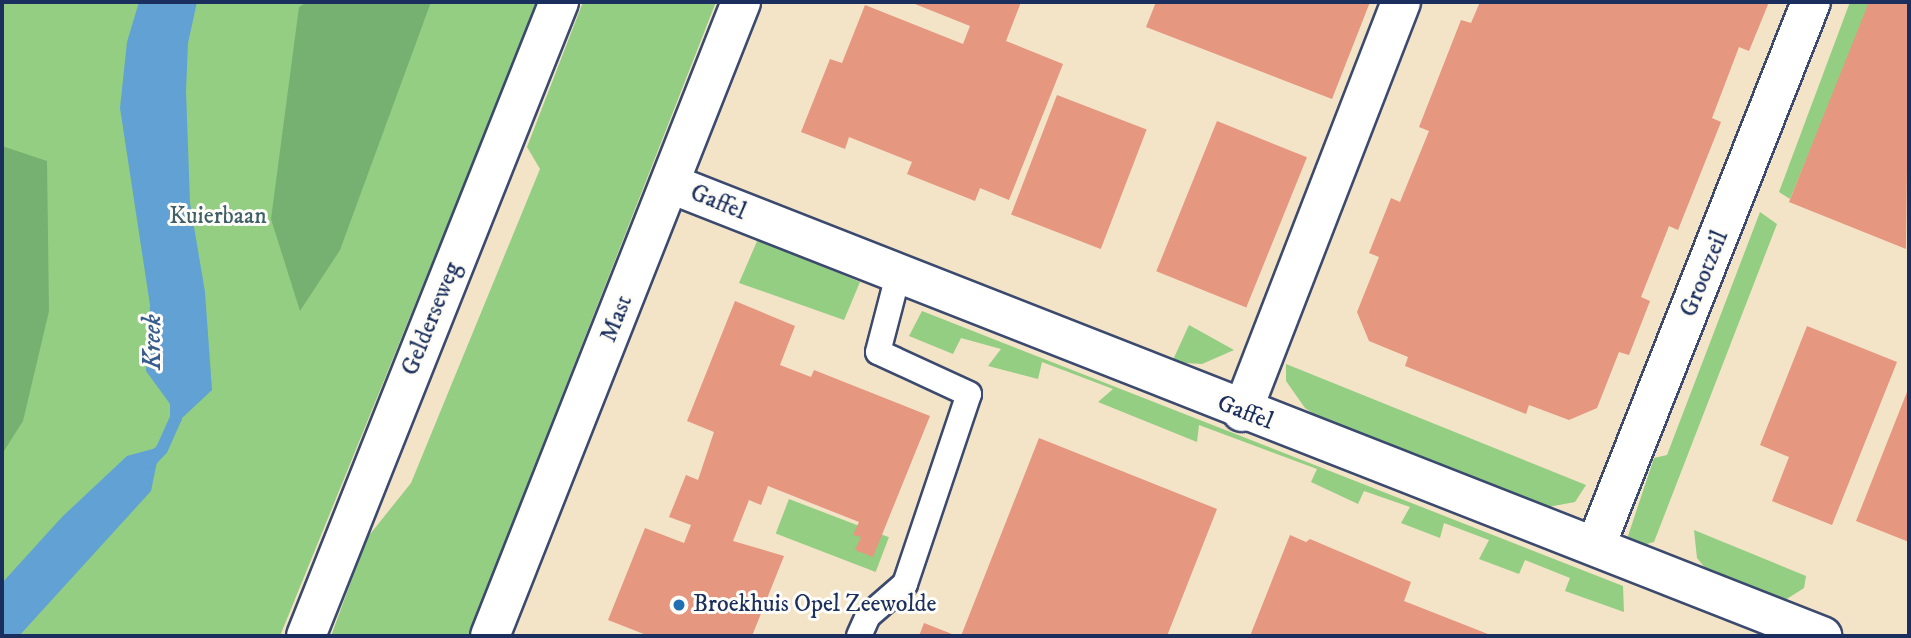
<!DOCTYPE html>
<style>
body{margin:0}
#map{position:relative;width:1911px;height:638px;overflow:hidden;background:#f3e3c7;font-family:"IM FELL DW Pica",serif}
div>[style]{position:absolute}
.green>*{inset:0;background:#93ce83;transform-origin:0 0}
.forest>*{inset:0;background:#76b171}
.water>*{inset:0;background:#61a1d3}
.stream>*{height:12px;margin:-6px;padding:0 6px;transform-origin:6px;border-radius:6px;background:#61a1d3}
.building>*{inset:0;background:#e59780;transform-origin:0 0}
.roads{filter:drop-shadow(2px 0 #3b4a6e) drop-shadow(-2px 0 #3b4a6e) drop-shadow(0 2px #3b4a6e) drop-shadow(0 -2px #3b4a6e)}
.service>*{height:24px;margin:-12px;padding:0 12px;transform-origin:12px;border-radius:12px;background:#fff}
.minor>*{height:38px;margin:-19px;padding:0 19px;transform-origin:19px;border-radius:19px;background:#fff}
.tertiary>*{height:38px;margin:-19px;padding:0 19px;transform-origin:19px;border-radius:19px;background:#fff}
.dots>*{width:19px;height:19px;translate:-50% -50%;box-sizing:border-box;border:4px solid #fdfcf7;border-radius:50%}
span{translate:-50% -50%;white-space:nowrap;text-align:center;line-height:1.15;-webkit-text-stroke:6px #fdfcf7;paint-order:stroke}
.street-label{font-size:24px;color:#1b2f5e}
.park-label{font-size:24px;color:#3f5f69}
.poi-label{font-size:24px;color:#1b2f5e}
.left{translate:0 -50%;text-align:left}
.water-label{font-size:26px;color:#375d8d;font-style:italic}
.frame{position:absolute;inset:0;border:4px solid #1b2f5e;pointer-events:none}
</style>
<div id="map">
<div class="green">
<i style="clip-path:polygon(2px 2px,538px 2px,280px 636px,2px 636px)"></i>
<i style="clip-path:polygon(583px 2px,716px 2px,468px 636px,331px 636px,367px 538px,411px 483px,540px 169px,527px 147px)"></i>
<i style="clip-path:polygon(1850px 2px,1871px 2px,1790px 199px,1779px 192px)"></i>
<i style="clip-path:polygon(1760px 212px,1777px 224px,1654px 542px,1636px 547px,1628px 536px,1654px 458px,1667px 455px)"></i>
<i style="clip-path:polygon(758px 239px,860px 282px,844px 320px,739px 283px)"></i>
<i style="clip-path:polygon(922px 311px,1623px 586px,1624px 612px,1565px 591px,1570px 578px,1525px 560px,1519px 574px,1479px 559px,1489px 540px,1444px 523px,1440px 538px,1401px 523px,1410px 507px,1364px 491px,1358px 504px,1311px 482px,1317px 469px,1199px 425px,1197px 442px,1098px 402px,1113px 389px,1042px 362px,1038px 379px,988px 366px,1001px 349px,961px 338px,953px 354px,909px 336px)"></i>
<i style="clip-path:polygon(1189px 325px,1234px 350px,1202px 364px,1172px 362px)"></i>
<i style="clip-path:polygon(1286px 364px,1586px 485px,1575px 502px,1548px 507px,1515px 500px,1326px 422px,1305px 408px,1286px 381px)"></i>
<i style="left:789px;top:499px;width:107px;height:37px;rotate:21deg"></i>
<i style="clip-path:polygon(1694px 530px,1806px 576px,1804px 588px,1782px 602px,1714px 579px,1697px 558px)"></i>
</div>
<div class="forest">
<i style="clip-path:polygon(307px 2px,431px 2px,340px 250px,300px 311px,271px 219px,299px 7px)"></i>
<i style="clip-path:polygon(2px 146px,47px 161px,49px 311px,23px 421px,2px 454px)"></i>
</div>
<div class="water">
<i style="clip-path:polygon(139px 2px,197px 2px,188px 43px,186px 91px,190px 203px,205px 292px,212px 390px,181px 419px,146px 371px,150px 305px,120px 108px,127px 42px)"></i>
<i style="clip-path:polygon(160px 447px,151px 491px,19px 636px,2px 636px,2px 583px,62px 517px,127px 456px)"></i>
</div>
<div class="stream">
<i style="left:149px;top:463px;width:19px;rotate:-47deg"></i>
<i style="left:162px;top:449px;width:34px;rotate:-66deg"></i>
<i style="left:176px;top:418px;width:15px;rotate:-90deg"></i>
</div>
<div class="building">
<i style="clip-path:polygon(910px 2px,1021px 2px,1006px 41px,1063px 64px,1009px 200px,980px 188px,975px 201px,907px 174px,912px 162px,849px 137px,845px 149px,801px 132px,830px 59px,842px 63px,865px 5px,963px 44px,970px 26px)"></i>
<i style="clip-path:polygon(1156px 2px,1370px 2px,1332px 99px,1146px 27px)"></i>
<i style="clip-path:polygon(1480px 2px,1769px 2px,1749px 51px,1739px 47px,1712px 118px,1721px 122px,1678px 230px,1669px 226px,1641px 297px,1650px 301px,1629px 355px,1619px 352px,1597px 408px,1569px 420px,1529px 405px,1526px 414px,1405px 366px,1408px 357px,1369px 341px,1357px 312px,1379px 257px,1369px 253px,1391px 198px,1400px 202px,1429px 131px,1419px 127px,1461px 20px,1471px 23px)"></i>
<i style="clip-path:polygon(1869px 2px,1909px 2px,1906px 249px,1789px 202px)"></i>
<i style="left:1057px;top:95px;width:96px;height:128px;rotate:21deg"></i>
<i style="left:1217px;top:121px;width:97px;height:162px;rotate:22deg"></i>
<i style="clip-path:polygon(735px 301px,795px 326px,780px 365px,811px 377px,814px 370px,930px 416px,873px 557px,855px 550px,861px 537px,853px 535px,859px 522px,768px 486px,761px 505px,749px 500px,733px 541px,784px 556px,752px 636px,649px 636px,608px 620px,645px 528px,684px 543px,691px 525px,669px 517px,686px 475px,698px 480px,714px 432px,687px 421px)"></i>
<i style="clip-path:polygon(1807px 326px,1897px 362px,1832px 525px,1772px 501px,1789px 457px,1760px 445px)"></i>
<i style="clip-path:polygon(1909px 387px,1909px 542px,1856px 521px)"></i>
<i style="clip-path:polygon(1039px 438px,1217px 509px,1167px 636px,961px 636px)"></i>
<i style="clip-path:polygon(1290px 535px,1306px 542px,1310px 539px,1411px 582px,1404px 601px,1493px 636px,1250px 636px)"></i>
<i style="clip-path:polygon(924px 623px,957px 636px,919px 636px)"></i>
</div>
<div class="roads">
<div class="service">
<i style="left:859px;top:636px;width:22px;rotate:-66deg"></i>
<i style="left:868px;top:616px;width:49px;rotate:-40.9deg"></i>
<i style="left:905px;top:584px;width:200px;rotate:-71.4deg"></i>
<i style="left:969px;top:394px;width:100px;rotate:-155.2deg"></i>
<i style="left:878px;top:352px;width:80px;rotate:-75.4deg"></i>
</div>
<div class="minor">
<i style="left:671px;top:184px;width:1237px;rotate:21.44deg"></i>
<i style="left:1242px;top:412px;width:440px;rotate:-68.8deg"></i>
<i style="left:1596px;top:545px;width:584px;rotate:-68.4deg"></i>
<i style="left:490px;top:636px;width:682px;rotate:-68.4deg"></i>
</div>
<div class="tertiary">
<i style="left:306px;top:636px;width:683px;rotate:-68.25deg"></i>
</div>
</div>
<div class="dots">
<i style="left:679px;top:605px;background:#1f6fb2"></i>
</div>
<div class="street-label">
<span style="left:718px;top:203px;rotate:22deg">Gaffel</span>
<span style="left:1705px;top:274px;rotate:-68deg">Grootzeil</span>
<span style="left:432px;top:319px;rotate:-68deg">Gelderseweg</span>
<span style="left:617px;top:319px;rotate:-68deg">Mast</span>
<span style="left:1245px;top:413px;rotate:21deg">Gaffel</span>
</div>
<div class="park-label">
<span style="left:218px;top:217px">Kuierbaan</span>
</div>
<div class="poi-label">
<span class="left" style="left:693px;top:605px">Broekhuis Opel Zeewolde</span>
</div>
<div class="water-label">
<span style="left:153px;top:342px;rotate:-90deg">Kreek</span>
</div>
<div class="frame"></div>
</div>
